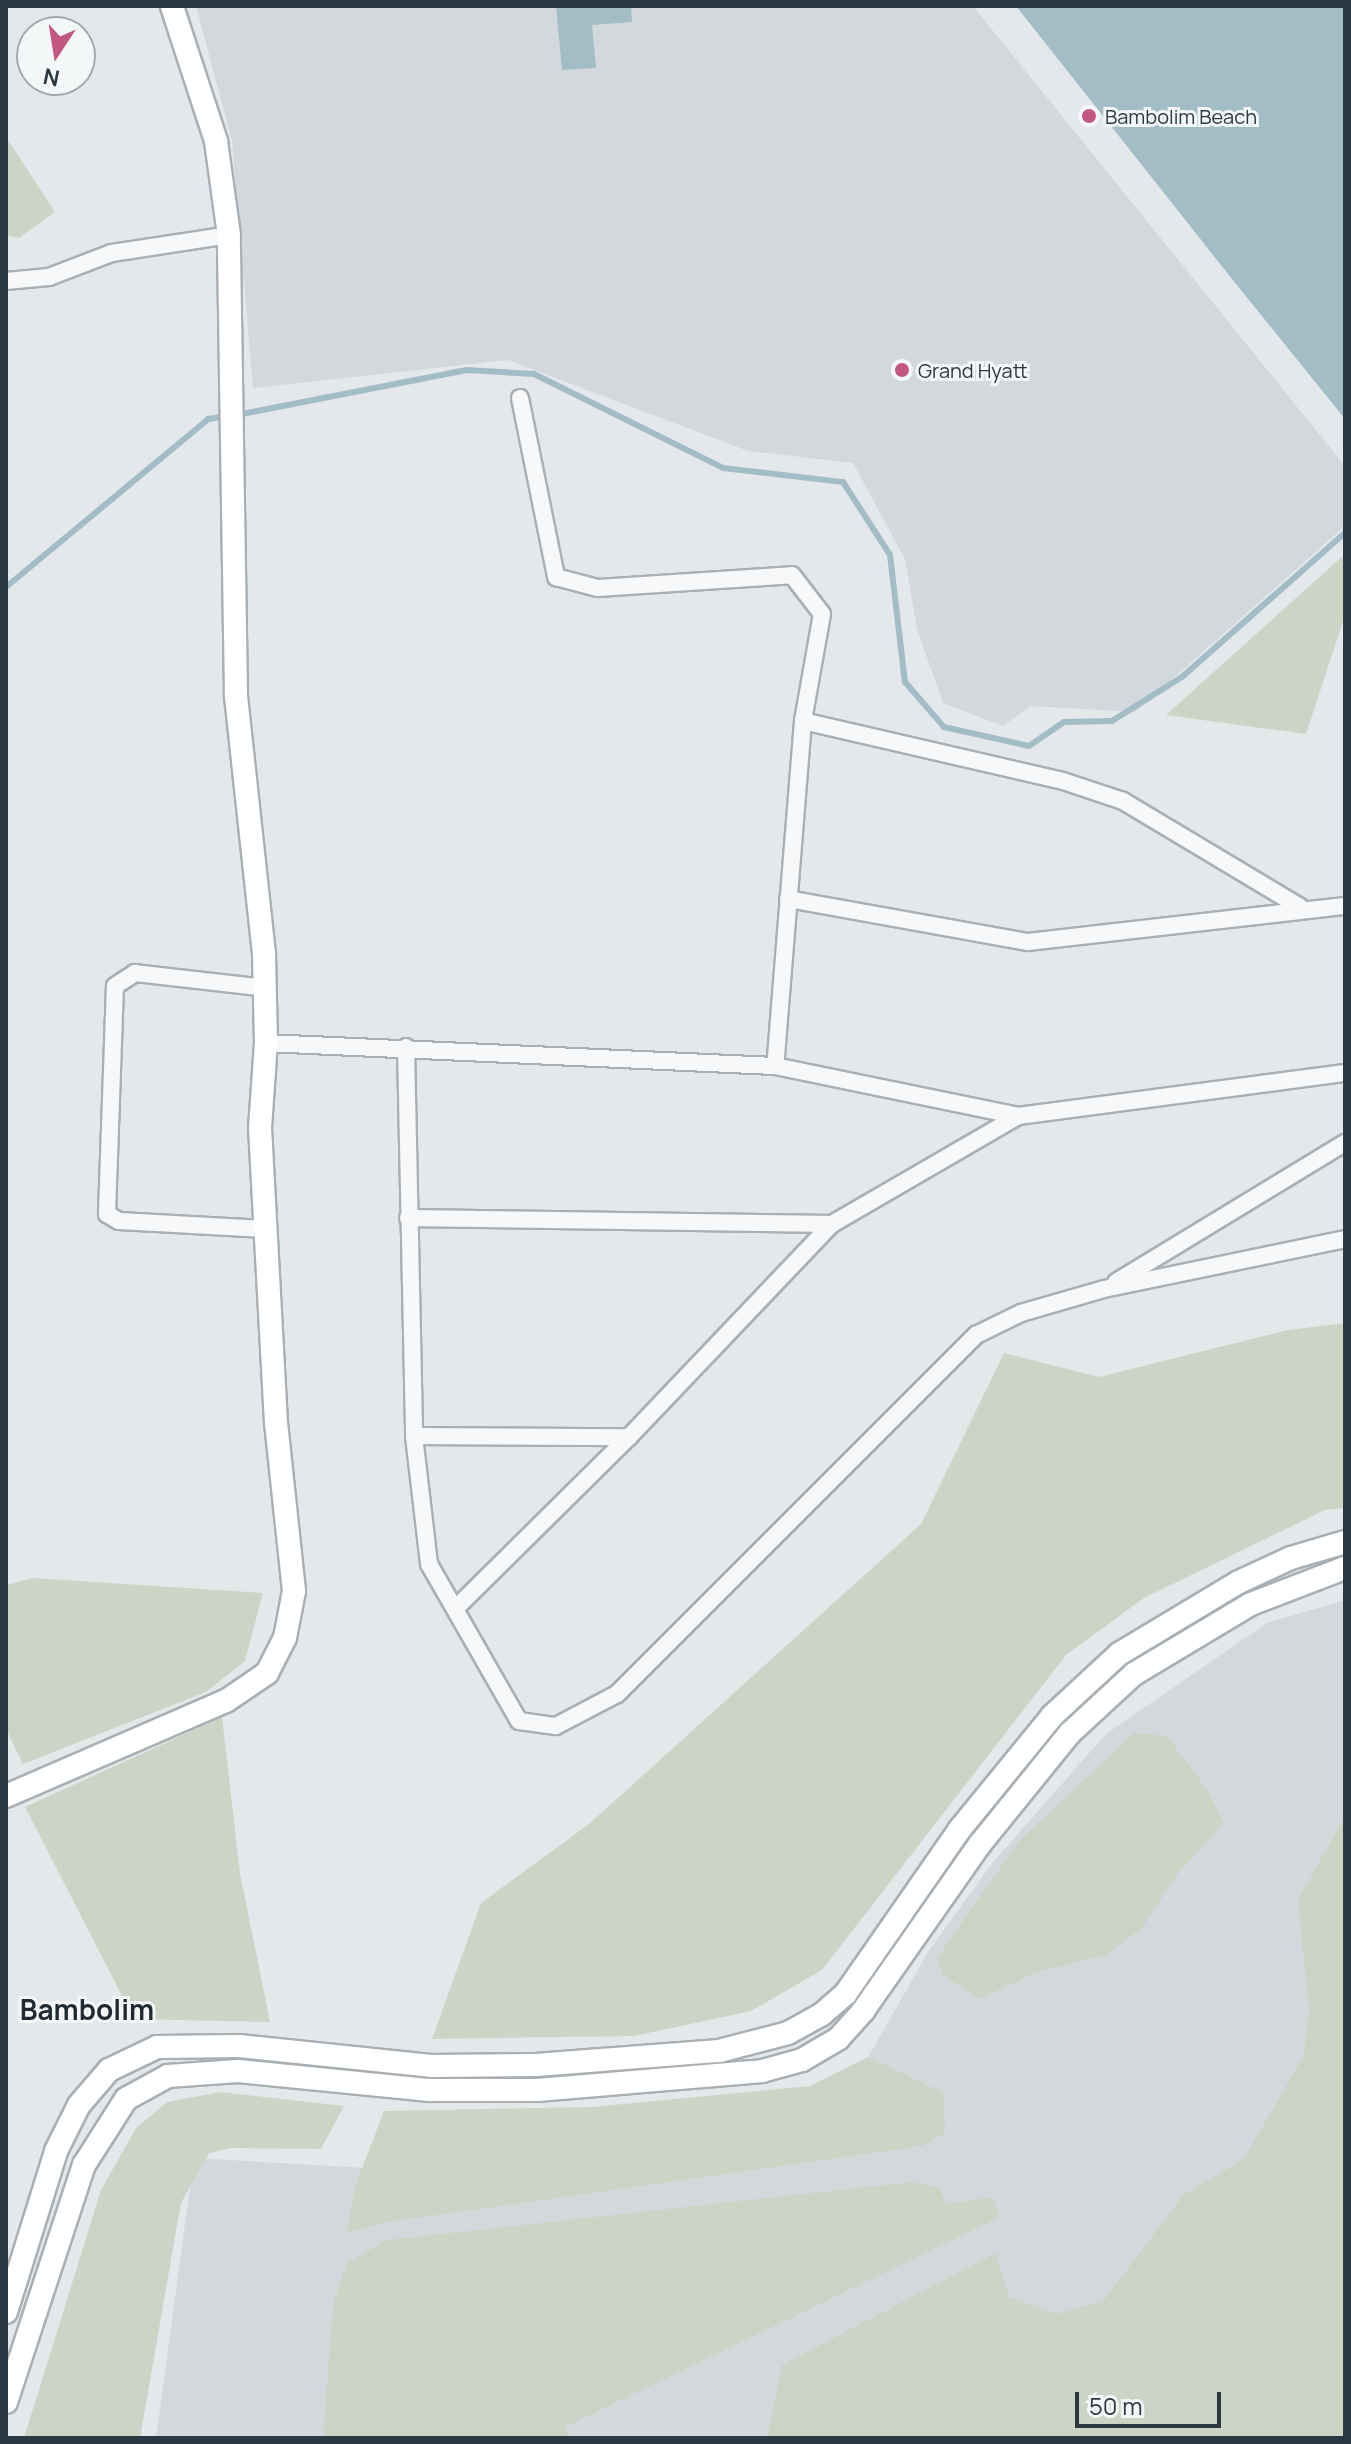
<!DOCTYPE html>
<style>
body{margin:0}
#map{position:relative;width:1351px;height:2444px;overflow:hidden;background:#e4e8eb;font-family:Manrope,sans-serif}
div>[style]{position:absolute}
.built>*{inset:0;background:#d3d8dc}
.green>*{inset:0;background:#cdd4c6}
.water>*{inset:0;background:#a3bdc7}
.stream>*{height:6px;margin:-3px;padding:0 3px;transform-origin:3px;border-radius:3px;background:#a3bdc7}
.roads{filter:drop-shadow(2px 0 #a9b0b5) drop-shadow(-2px 0 #a9b0b5) drop-shadow(0 2px #a9b0b5) drop-shadow(0 -2px #a9b0b5)}
.street>*{height:16px;margin:-8px;padding:0 8px;transform-origin:8px;border-radius:8px;background:#f7f8f9}
.secondary>*{height:22px;margin:-11px;padding:0 11px;transform-origin:11px;border-radius:11px;background:#fff}
.dots>*{width:22px;height:22px;translate:-50% -50%;box-sizing:border-box;border:4px solid #f4f7f8;border-radius:50%}
span{translate:-50% -50%;white-space:nowrap;text-align:center;line-height:1.15;-webkit-text-stroke:6px #f4f7f8;paint-order:stroke}
.poi-label{font-size:20px;color:#2d3942}
.left{translate:0 -50%;text-align:left}
.district-label{font-size:28px;color:#1f2a33;font-weight:700}
.frame{position:absolute;inset:0;border:8px solid #2d3942;pointer-events:none}
.north{position:absolute;left:16px;top:16px;width:80px;height:80px;box-sizing:border-box;background:#f4f7f8;border:2px solid #a4abaf;border-radius:50%;rotate:192deg;font-size:22px;font-weight:700;line-height:32px;text-align:center;color:#2d3942}
.north::after{content:'';display:block;margin:auto;width:28px;height:36px;background:#c2577f;clip-path:polygon(50% 0,100% 100%,50% 72%,0 100%)}
.scale{position:absolute;left:1075px;top:2392px;width:146px;height:36px;box-sizing:border-box;border:4px solid #2d3942;border-top:0;padding-left:10px;font-size:24px;line-height:28px;white-space:nowrap;color:#2d3942;-webkit-text-stroke:6px #f4f7f8;paint-order:stroke}
</style>
<div id="map">
<div class="built">
<i style="clip-path:polygon(196px 6px,973px 6px,1345px 466px,1345px 526px,1135px 712px,1030px 706px,1003px 726px,943px 703px,917px 629px,905px 559px,853px 463px,748px 451px,508px 360px,253px 388px,232px 141px)"></i>
<i style="clip-path:polygon(1345px 1600px,1345px 2438px,156px 2438px,194px 2158px,383px 2169px,838px 2110px,928px 1952px,993px 1862px,1106px 1734px,1267px 1623px)"></i>
</div>
<div class="green">
<i style="clip-path:polygon(6px 137px,55px 212px,19px 238px,6px 235px)"></i>
<i style="clip-path:polygon(1345px 554px,1345px 615px,1306px 734px,1166px 715px)"></i>
<i style="clip-path:polygon(1345px 1323px,1345px 1508px,1325px 1510px,1144px 1598px,1066px 1655px,822px 1970px,751px 2011px,634px 2036px,432px 2039px,481px 1903px,589px 1824px,921px 1524px,1004px 1353px,1099px 1377px,1288px 1330px)"></i>
<i style="clip-path:polygon(33px 1578px,263px 1593px,245px 1661px,206px 1692px,23px 1764px,6px 1729px,6px 1585px)"></i>
<i style="clip-path:polygon(222px 1717px,240px 1873px,270px 2022px,134px 2019px,25px 1807px)"></i>
<i style="clip-path:polygon(1134px 1733px,1167px 1736px,1206px 1788px,1224px 1823px,1176px 1876px,1142px 1928px,1106px 1955px,1035px 1973px,979px 1999px,943px 1975px,937px 1958px,1019px 1841px)"></i>
<i style="clip-path:polygon(1345px 1816px,1345px 2438px,767px 2438px,782px 2365px,996px 2253px,1009px 2297px,1057px 2314px,1104px 2300px,1184px 2194px,1243px 2160px,1303px 2057px,1309px 2012px,1298px 1900px)"></i>
<i style="clip-path:polygon(868px 2057px,944px 2093px,945px 2133px,922px 2146px,381px 2223px,347px 2233px,356px 2184px,384px 2111px,592px 2107px,810px 2086px)"></i>
<i style="clip-path:polygon(221px 2092px,344px 2106px,321px 2149px,231px 2148px,209px 2153px,181px 2203px,140px 2438px,24px 2438px,101px 2190px,136px 2128px,167px 2102px)"></i>
<i style="clip-path:polygon(912px 2182px,939px 2188px,947px 2204px,993px 2197px,1000px 2217px,565px 2427px,568px 2438px,323px 2438px,333px 2305px,347px 2263px,387px 2240px)"></i>
</div>
<div class="water">
<i style="clip-path:polygon(556px 6px,631px 6px,632px 22px,592px 25px,596px 68px,562px 70px)"></i>
<i style="clip-path:polygon(1016px 6px,1345px 6px,1345px 419px,1232px 279px)"></i>
</div>
<div class="stream">
<i style="left:237px;top:415px;width:234px;rotate:-11.1deg"></i>
<i style="left:467px;top:370px;width:67px;rotate:3.4deg"></i>
<i style="left:534px;top:374px;width:211px;rotate:26.4deg"></i>
<i style="left:723px;top:468px;width:121px;rotate:6.7deg"></i>
<i style="left:843px;top:482px;width:87px;rotate:57.2deg"></i>
<i style="left:890px;top:555px;width:128px;rotate:83.3deg"></i>
<i style="left:905px;top:682px;width:60px;rotate:49.1deg"></i>
<i style="left:944px;top:727px;width:87px;rotate:12.6deg"></i>
<i style="left:1029px;top:746px;width:42px;rotate:-34.4deg"></i>
<i style="left:1064px;top:722px;width:48px;rotate:-1.2deg"></i>
<i style="left:1112px;top:721px;width:83px;rotate:-32.2deg"></i>
<i style="left:1182px;top:677px;width:217px;rotate:-41.5deg"></i>
<i style="left:6px;top:587px;width:263px;rotate:-39.7deg"></i>
<i style="left:208px;top:419px;width:18px;rotate:-9deg"></i>
</div>
<div class="roads">
<div class="street">
<i style="left:6px;top:281px;width:43px;rotate:-5.3deg"></i>
<i style="left:49px;top:277px;width:67px;rotate:-20.9deg"></i>
<i style="left:112px;top:253px;width:118px;rotate:-8.7deg"></i>
<i style="left:520px;top:398px;width:183px;rotate:78.6deg"></i>
<i style="left:556px;top:577px;width:43px;rotate:14.7deg"></i>
<i style="left:598px;top:588px;width:194px;rotate:-3.8deg"></i>
<i style="left:792px;top:575px;width:49px;rotate:52.4deg"></i>
<i style="left:822px;top:614px;width:109px;rotate:100.1deg"></i>
<i style="left:803px;top:721px;width:346px;rotate:94.6deg"></i>
<i style="left:803px;top:721px;width:267px;rotate:13deg"></i>
<i style="left:1063px;top:781px;width:63px;rotate:18.4deg"></i>
<i style="left:1123px;top:801px;width:206px;rotate:30.9deg"></i>
<i style="left:788px;top:899px;width:244px;rotate:10.2deg"></i>
<i style="left:1028px;top:942px;width:319px;rotate:-6.5deg"></i>
<i style="left:266px;top:1043px;width:510px;rotate:2.59deg"></i>
<i style="left:775px;top:1066px;width:248px;rotate:11.6deg"></i>
<i style="left:1018px;top:1116px;width:330px;rotate:-7.5deg"></i>
<i style="left:406px;top:1047px;width:389px;rotate:88.8deg"></i>
<i style="left:414px;top:1436px;width:129px;rotate:83.3deg"></i>
<i style="left:429px;top:1564px;width:181px;rotate:60.2deg"></i>
<i style="left:519px;top:1721px;width:37px;rotate:8deg"></i>
<i style="left:556px;top:1726px;width:69px;rotate:-27.7deg"></i>
<i style="left:617px;top:1694px;width:508px;rotate:-45deg"></i>
<i style="left:976px;top:1335px;width:50px;rotate:-26.1deg"></i>
<i style="left:1021px;top:1313px;width:86px;rotate:-16.1deg"></i>
<i style="left:1104px;top:1289px;width:246px;rotate:-11.7deg"></i>
<i style="left:408px;top:1218px;width:424px;rotate:0.8deg"></i>
<i style="left:265px;top:1229px;width:146px;rotate:-176.9deg"></i>
<i style="left:119px;top:1221px;width:14px;rotate:-150deg"></i>
<i style="left:107px;top:1214px;width:228px;rotate:-88deg"></i>
<i style="left:115px;top:986px;width:24px;rotate:-33deg"></i>
<i style="left:135px;top:973px;width:132px;rotate:6.5deg"></i>
<i style="left:1116px;top:1282px;width:268px;rotate:-31.3deg"></i>
<i style="left:414px;top:1436px;width:215px;rotate:0.3deg"></i>
<i style="left:457px;top:1607px;width:242px;rotate:-44.7deg"></i>
<i style="left:629px;top:1437px;width:294px;rotate:-46.4deg"></i>
<i style="left:832px;top:1224px;width:215px;rotate:-30.1deg"></i>
</div>
<div class="secondary">
<i style="left:6px;top:1796px;width:240px;rotate:-23.4deg"></i>
<i style="left:226px;top:1701px;width:50px;rotate:-34.3deg"></i>
<i style="left:267px;top:1673px;width:39px;rotate:-63deg"></i>
<i style="left:285px;top:1638px;width:48px;rotate:-79.2deg"></i>
<i style="left:294px;top:1591px;width:169px;rotate:-96.1deg"></i>
<i style="left:276px;top:1423px;width:295px;rotate:-93.1deg"></i>
<i style="left:260px;top:1128px;width:85px;rotate:-86deg"></i>
<i style="left:266px;top:1043px;width:89px;rotate:-91.3deg"></i>
<i style="left:264px;top:954px;width:261px;rotate:-96.2deg"></i>
<i style="left:236px;top:695px;width:460px;rotate:-90.9deg"></i>
<i style="left:229px;top:235px;width:95px;rotate:-97.9deg"></i>
<i style="left:216px;top:141px;width:142px;rotate:-108.1deg"></i>
<i style="left:6px;top:2312px;width:169px;rotate:-72.7deg"></i>
<i style="left:56px;top:2151px;width:51px;rotate:-63.4deg"></i>
<i style="left:79px;top:2105px;width:46px;rotate:-49.4deg"></i>
<i style="left:109px;top:2070px;width:53px;rotate:-25.6deg"></i>
<i style="left:157px;top:2047px;width:82px;rotate:-0.7deg"></i>
<i style="left:239px;top:2046px;width:193px;rotate:5.9deg"></i>
<i style="left:431px;top:2066px;width:105px;rotate:-0.5deg"></i>
<i style="left:536px;top:2065px;width:184px;rotate:-4.4deg"></i>
<i style="left:719px;top:2051px;width:71px;rotate:-14.6deg"></i>
<i style="left:788px;top:2033px;width:38px;rotate:-29deg"></i>
<i style="left:821px;top:2015px;width:33px;rotate:-41deg"></i>
<i style="left:846px;top:1993px;width:200px;rotate:-55.2deg"></i>
<i style="left:960px;top:1829px;width:146px;rotate:-50.8deg"></i>
<i style="left:1052px;top:1716px;width:91px;rotate:-42.8deg"></i>
<i style="left:1119px;top:1654px;width:140px;rotate:-31deg"></i>
<i style="left:1239px;top:1582px;width:57px;rotate:-24.8deg"></i>
<i style="left:1291px;top:1558px;width:56px;rotate:-16.5deg"></i>
<i style="left:6px;top:2402px;width:250px;rotate:-71.8deg"></i>
<i style="left:84px;top:2165px;width:78px;rotate:-57.5deg"></i>
<i style="left:126px;top:2099px;width:48px;rotate:-28.7deg"></i>
<i style="left:168px;top:2076px;width:70px;rotate:-4.1deg"></i>
<i style="left:238px;top:2071px;width:193px;rotate:5.7deg"></i>
<i style="left:430px;top:2090px;width:107px"></i>
<i style="left:537px;top:2090px;width:226px;rotate:-4.8deg"></i>
<i style="left:762px;top:2071px;width:41px;rotate:-15.4deg"></i>
<i style="left:802px;top:2060px;width:42px;rotate:-30.3deg"></i>
<i style="left:838px;top:2039px;width:38px;rotate:-48deg"></i>
<i style="left:863px;top:2011px;width:204px;rotate:-55deg"></i>
<i style="left:980px;top:1844px;width:143px;rotate:-51deg"></i>
<i style="left:1070px;top:1733px;width:87px;rotate:-42.7deg"></i>
<i style="left:1134px;top:1674px;width:136px;rotate:-30.9deg"></i>
<i style="left:1251px;top:1604px;width:101px;rotate:-21deg"></i>
</div>
</div>
<div class="dots">
<i style="left:1089px;top:116px;background:#c2577f"></i>
<i style="left:902px;top:370px;background:#c2577f"></i>
</div>
<div class="poi-label">
<span class="left" style="left:1105px;top:116px">Bambolim Beach</span>
<span class="left" style="left:918px;top:370px">Grand Hyatt</span>
</div>
<div class="district-label">
<span style="left:87px;top:2009px">Bambolim</span>
</div>
<div class="frame"></div>
<div class="north">N</div>
<div class="scale">50 m</div>
</div>
